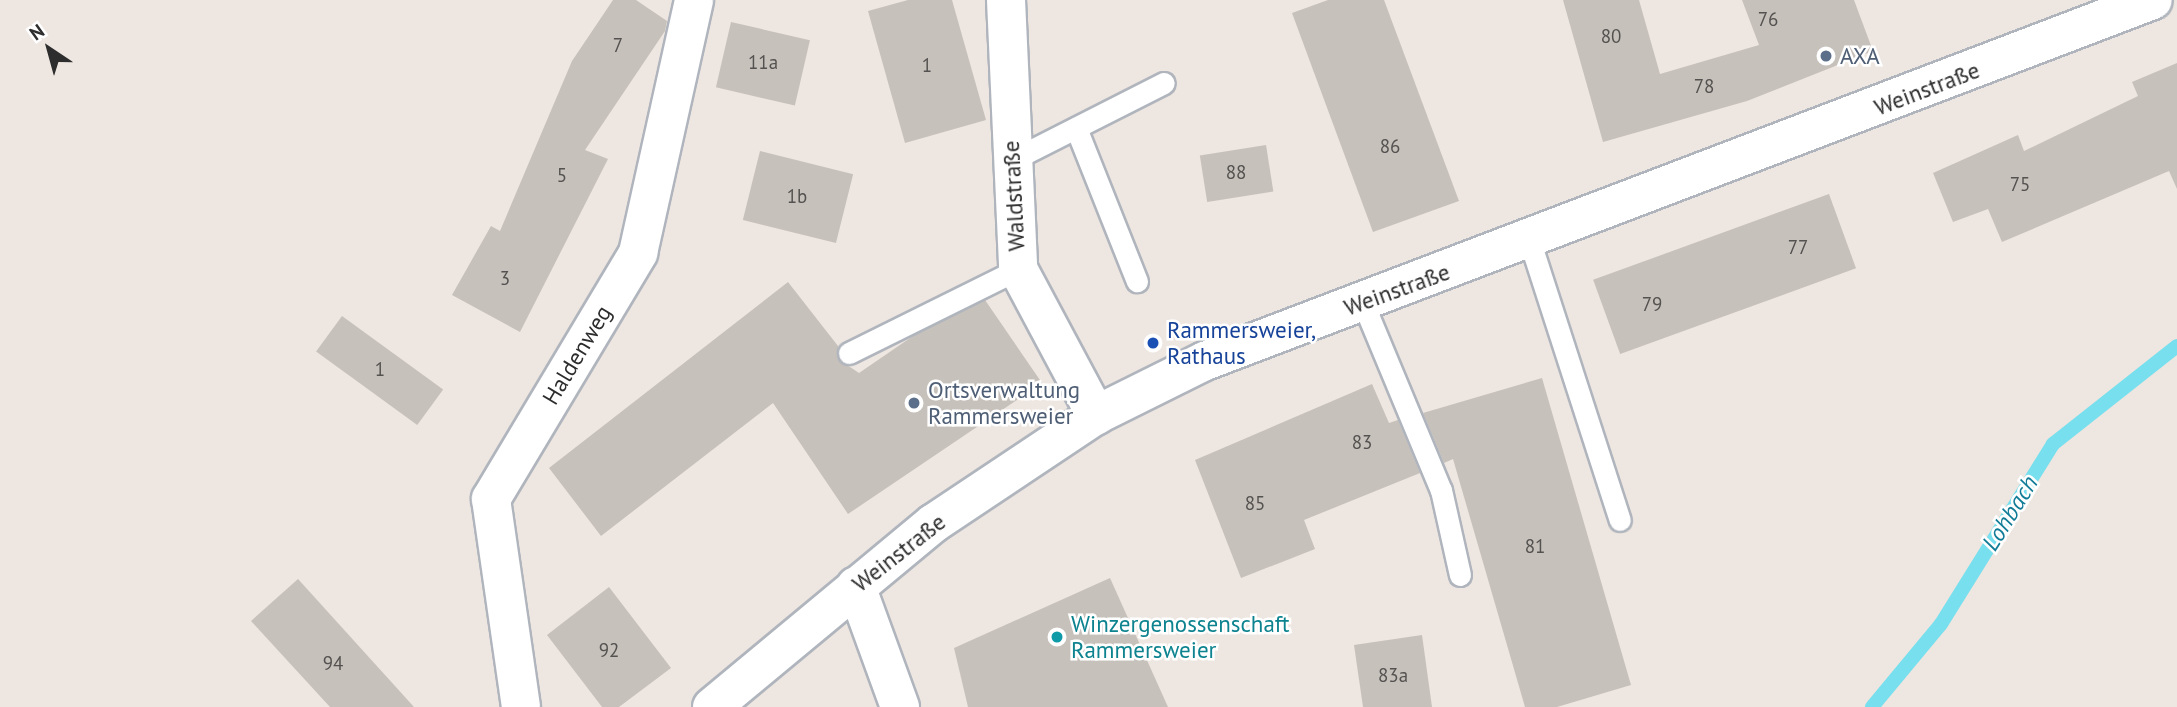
<!DOCTYPE html>
<meta charset="utf-8">
<style>
body{margin:0}
#map{position:relative;width:2177px;height:707px;overflow:hidden;background:#eee6e0;font-family:"PT Sans",sans-serif}
div>[style]{position:absolute}
.stream>*{height:14px;margin:-7px;padding:0 7px;transform-origin:7px;border-radius:7px;background:#77dfed}
.building>*{inset:0;background:#c7c1bb;transform-origin:0 0}
.roads{filter:drop-shadow(2px 0 #b0b5bd) drop-shadow(-2px 0 #b0b5bd) drop-shadow(0 2px #b0b5bd) drop-shadow(0 -2px #b0b5bd)}
.lane>*{height:21px;margin:-10.5px;padding:0 10.5px;transform-origin:10.5px;border-radius:10.5px;background:#fff}
.street>*{height:38px;margin:-19px;padding:0 19px;transform-origin:19px;border-radius:19px;background:#fff}
.secondary>*{height:38px;margin:-19px;padding:0 19px;transform-origin:19px;border-radius:19px;background:#fff}
.dots>*{width:19px;height:19px;translate:-50% -50%;box-sizing:border-box;border:4px solid #fff;border-radius:50%}
span{translate:-50% -50%;white-space:nowrap;text-align:center;line-height:1.15;-webkit-text-stroke:5px #fff;paint-order:stroke}
.number-label{font-size:19px;color:#545250}
.number-label span{-webkit-text-stroke-width:0}
.service-label{font-size:23px;color:#4e5e75}
.left{translate:0 -50%;text-align:left}
.street-label{font-size:23px;color:#2d2d2d}
.transit-label{font-size:23px;color:#164399}
.culture-label{font-size:23px;color:#0d838f}
.water-label{font-size:24px;color:#117c97;font-style:italic}
.north{position:absolute;left:14px;top:14px;width:70px;height:70px;-webkit-text-stroke:5px #fff;paint-order:stroke;rotate:324deg;font-size:19px;font-weight:700;line-height:28px;text-align:center;color:#2d2d2d}
.north::after{content:'';display:block;margin:auto;width:24px;height:32px;background:#2d2d2d;clip-path:polygon(50% 0,100% 100%,50% 72%,0 100%)}
</style>
<div id="map">
<div class="stream">
<i style="left:1872px;top:707px;width:108px;rotate:-50.3deg"></i>
<i style="left:1941px;top:624px;width:212px;rotate:-58.1deg"></i>
<i style="left:2053px;top:444px;width:158px;rotate:-38.3deg"></i>
</div>
<div class="building">
<i style="clip-path:polygon(613px 0,636px 0,667px 21px,665px 31px,585px 150px,608px 159px,520px 332px,452px 295px,491px 226px,500px 231px,572px 61px)"></i>
<i style="clip-path:polygon(908px 0,952px 0,986px 120px,905px 143px,868px 11px)"></i>
<i style="clip-path:polygon(1328px 0,1384px 0,1459px 201px,1373px 232px,1292px 13px)"></i>
<i style="clip-path:polygon(1563px 0,1639px 0,1660px 74px,1759px 45px,1742px 0,1854px 0,1873px 51px,1747px 101px,1603px 142px)"></i>
<i style="left:731px;top:22px;width:81px;height:67px;rotate:13deg"></i>
<i style="clip-path:polygon(2177px 63px,2177px 189px,2169px 171px,2002px 242px,1988px 209px,1953px 222px,1933px 173px,2018px 135px,2024px 151px,2138px 96px,2132px 82px)"></i>
<i style="left:1266px;top:145px;width:47px;height:67px;rotate:81deg"></i>
<i style="left:760px;top:151px;width:96px;height:71px;rotate:14deg"></i>
<i style="left:1829px;top:194px;width:79px;height:251px;rotate:70deg"></i>
<i style="clip-path:polygon(788px 282px,838px 346px,838px 359px,859px 373px,916px 334px,985px 300px,1042px 383px,848px 514px,773px 403px,601px 536px,549px 468px)"></i>
<i style="left:342px;top:316px;width:125px;height:44px;rotate:36deg"></i>
<i style="clip-path:polygon(1542px 378px,1631px 685px,1557px 707px,1525px 707px,1453px 459px,1444px 463px,1423px 413px)"></i>
<i style="clip-path:polygon(1372px 384px,1389px 423px,1398px 420px,1420px 473px,1304px 520px,1315px 549px,1241px 578px,1195px 460px)"></i>
<i style="clip-path:polygon(1110px 578px,1168px 707px,968px 707px,954px 648px)"></i>
<i style="clip-path:polygon(298px 579px,414px 707px,330px 707px,251px 621px)"></i>
<i style="clip-path:polygon(609px 587px,671px 668px,619px 707px,602px 707px,547px 635px)"></i>
<i style="clip-path:polygon(1422px 635px,1432px 707px,1363px 707px,1354px 645px)"></i>
</div>
<div class="roads">
<div class="lane">
<i style="left:1076px;top:128px;width:165px;rotate:68.3deg"></i>
<i style="left:1012px;top:160px;width:170px;rotate:-26.9deg"></i>
<i style="left:1530px;top:242px;width:292px;rotate:72.1deg"></i>
<i style="left:1363px;top:303px;width:203px;rotate:67.4deg"></i>
<i style="left:1441px;top:490px;width:87px;rotate:77.4deg"></i>
<i style="left:849px;top:353px;width:189px;rotate:-26.4deg"></i>
</div>
<div class="street">
<i style="left:1006px;top:0;width:269px;rotate:87.4deg"></i>
<i style="left:1018px;top:269px;width:166px;rotate:61.9deg"></i>
<i style="left:856px;top:586px;width:129px;rotate:70deg"></i>
<i style="left:521px;top:707px;width:210px;rotate:-98.2deg"></i>
<i style="left:491px;top:499px;width:287px;rotate:-59.1deg"></i>
<i style="left:638px;top:253px;width:259px;rotate:-77.5deg"></i>
</div>
<div class="secondary">
<i style="left:712px;top:707px;width:288px;rotate:-39.7deg"></i>
<i style="left:934px;top:523px;width:195px;rotate:-33.7deg"></i>
<i style="left:1096px;top:415px;width:122px;rotate:-26.4deg"></i>
<i style="left:1205px;top:361px;width:1014px;rotate:-20.85deg"></i>
</div>
</div>
<div class="dots">
<i style="left:1826px;top:56px;background:#5c6f8a"></i>
<i style="left:1153px;top:343px;background:#1a4fb4"></i>
<i style="left:914px;top:403px;background:#5c6f8a"></i>
<i style="left:1057px;top:637px;background:#0f9aa8"></i>
</div>
<div class="number-label">
<span style="left:1768px;top:20px">76</span>
<span style="left:1611px;top:37px">80</span>
<span style="left:618px;top:46px">7</span>
<span style="left:763px;top:63px">11a</span>
<span style="left:927px;top:66px">1</span>
<span style="left:1704px;top:87px">78</span>
<span style="left:1390px;top:147px">86</span>
<span style="left:1236px;top:173px">88</span>
<span style="left:562px;top:176px">5</span>
<span style="left:2020px;top:185px">75</span>
<span style="left:797px;top:197px">1b</span>
<span style="left:1798px;top:248px">77</span>
<span style="left:505px;top:279px">3</span>
<span style="left:1652px;top:305px">79</span>
<span style="left:380px;top:370px">1</span>
<span style="left:1362px;top:443px">83</span>
<span style="left:1255px;top:504px">85</span>
<span style="left:1535px;top:547px">81</span>
<span style="left:609px;top:651px">92</span>
<span style="left:333px;top:664px">94</span>
<span style="left:1393px;top:676px">83a</span>
</div>
<div class="service-label">
<span class="left" style="left:1840px;top:56px">AXA</span>
<span class="left" style="left:928px;top:403px">Ortsverwaltung<br>Rammersweier</span>
</div>
<div class="street-label">
<span style="left:1927px;top:89px;rotate:-21deg">Weinstraße</span>
<span style="left:1014px;top:196px;rotate:-93deg">Waldstraße</span>
<span style="left:1397px;top:290px;rotate:-20deg">Weinstraße</span>
<span style="left:577px;top:355px;rotate:-59deg">Haldenweg</span>
<span style="left:899px;top:553px;rotate:-38deg">Weinstraße</span>
</div>
<div class="transit-label">
<span class="left" style="left:1167px;top:343px">Rammersweier,<br>Rathaus</span>
</div>
<div class="culture-label">
<span class="left" style="left:1071px;top:637px">Winzergenossenschaft<br>Rammersweier</span>
</div>
<div class="water-label">
<span style="left:2010px;top:513px;rotate:-58deg">Lohbach</span>
</div>
<div class="north">N</div>
</div>
